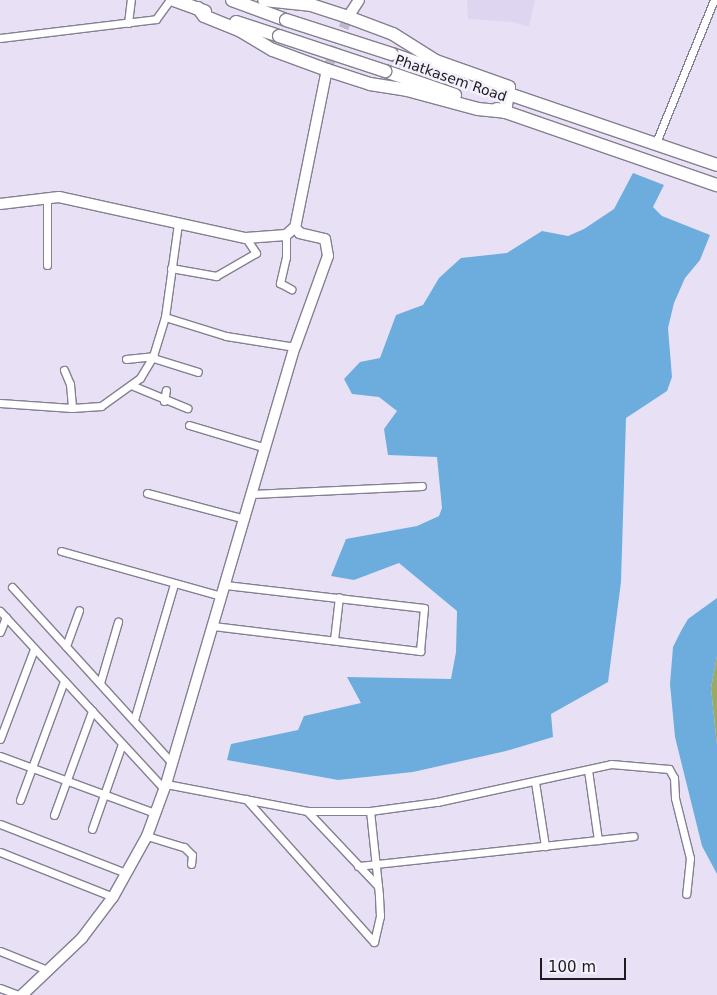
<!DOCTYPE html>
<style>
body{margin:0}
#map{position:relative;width:717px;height:995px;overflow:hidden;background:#e8e1f5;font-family:"DejaVu Sans",sans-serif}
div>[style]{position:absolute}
.built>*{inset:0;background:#ded5f0}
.forest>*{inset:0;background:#9aa963}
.water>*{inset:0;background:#6daddd}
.secondary-tunnel>*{height:10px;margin-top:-5px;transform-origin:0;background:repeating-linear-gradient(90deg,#bfb9cb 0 10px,transparent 0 15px)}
.roads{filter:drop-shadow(1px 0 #857f91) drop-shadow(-1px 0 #857f91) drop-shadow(0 1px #857f91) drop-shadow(0 -1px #857f91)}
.street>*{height:7px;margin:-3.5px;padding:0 3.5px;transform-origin:3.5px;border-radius:3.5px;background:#fff}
.secondary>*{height:10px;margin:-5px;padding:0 5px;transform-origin:5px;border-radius:5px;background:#fff}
.highway>*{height:12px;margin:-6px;padding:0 6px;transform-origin:6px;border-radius:6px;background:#fff}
.bridges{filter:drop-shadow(1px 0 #857f91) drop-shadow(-1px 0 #857f91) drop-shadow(0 1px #857f91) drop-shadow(0 -1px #857f91)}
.highway-bridge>*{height:12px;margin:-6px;padding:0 6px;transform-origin:6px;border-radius:6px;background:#fff}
span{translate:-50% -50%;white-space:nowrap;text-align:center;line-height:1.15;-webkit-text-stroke:5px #f4f0fc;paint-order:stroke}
.street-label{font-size:14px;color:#1d1a21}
.scale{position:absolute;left:540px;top:958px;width:86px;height:22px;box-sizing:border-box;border:2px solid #1d1a21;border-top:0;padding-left:6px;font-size:15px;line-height:18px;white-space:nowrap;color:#1d1a21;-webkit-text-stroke:4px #f4f0fc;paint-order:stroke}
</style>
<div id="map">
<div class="built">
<i style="clip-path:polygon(467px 0,535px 0,529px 27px,513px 22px,468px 19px)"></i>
</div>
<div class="forest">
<i style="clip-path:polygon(717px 656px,717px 745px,711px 688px)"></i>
</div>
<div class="water">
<i style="clip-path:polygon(633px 173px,664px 185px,653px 207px,662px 216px,710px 235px,700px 260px,685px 278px,674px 303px,668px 328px,672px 377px,667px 391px,626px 418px,621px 582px,608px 682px,551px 714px,553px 737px,506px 751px,413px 772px,338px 780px,227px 760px,231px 744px,298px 730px,304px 716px,361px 703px,347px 677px,451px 679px,456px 652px,457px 611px,399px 563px,354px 580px,331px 576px,346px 539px,417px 526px,439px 516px,442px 508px,437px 457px,388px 455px,384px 429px,397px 411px,379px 397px,352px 394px,344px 379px,360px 362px,380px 358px,396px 315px,423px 305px,439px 278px,461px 258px,507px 253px,542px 231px,568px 236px,584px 229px,614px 209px)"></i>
<i style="clip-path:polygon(717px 598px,717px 656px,711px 688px,717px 745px,717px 874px,702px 846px,675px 737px,670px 684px,673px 647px,681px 631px,688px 619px)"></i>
</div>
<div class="secondary-tunnel">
<i style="left:327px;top:70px;width:57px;rotate:-68.4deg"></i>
</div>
<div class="roads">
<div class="street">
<i style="left:128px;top:23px;width:23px;rotate:-83deg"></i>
<i style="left:0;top:38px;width:157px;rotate:-6.9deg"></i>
<i style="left:156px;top:19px;width:24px;rotate:-54deg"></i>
<i style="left:655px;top:145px;width:157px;rotate:-67.9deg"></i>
<i style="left:47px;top:198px;width:67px;rotate:90deg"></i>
<i style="left:286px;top:235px;width:22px;rotate:90deg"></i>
<i style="left:286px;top:257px;width:27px;rotate:103deg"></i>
<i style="left:280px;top:283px;width:13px;rotate:29deg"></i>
<i style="left:171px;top:268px;width:46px;rotate:10.1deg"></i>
<i style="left:216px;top:276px;width:46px;rotate:-29.9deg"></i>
<i style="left:256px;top:253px;width:18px;rotate:-124deg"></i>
<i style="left:165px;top:317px;width:64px;rotate:17.3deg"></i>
<i style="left:226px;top:336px;width:70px;rotate:9.1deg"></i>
<i style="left:150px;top:357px;width:50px;rotate:17.4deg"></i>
<i style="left:126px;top:359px;width:27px;rotate:-6deg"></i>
<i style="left:64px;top:370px;width:15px;rotate:67deg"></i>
<i style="left:70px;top:384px;width:24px;rotate:85deg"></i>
<i style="left:131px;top:385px;width:61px;rotate:22.3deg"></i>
<i style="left:164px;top:401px;width:11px;rotate:-80deg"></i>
<i style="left:0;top:403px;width:72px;rotate:4deg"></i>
<i style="left:72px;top:408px;width:29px;rotate:-4deg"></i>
<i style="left:101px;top:406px;width:48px;rotate:-35.7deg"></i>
<i style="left:140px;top:378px;width:26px;rotate:-59deg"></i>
<i style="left:153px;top:356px;width:41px;rotate:-72.9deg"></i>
<i style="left:165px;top:317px;width:95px;rotate:-82.1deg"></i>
<i style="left:189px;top:425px;width:80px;rotate:16.6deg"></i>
<i style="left:147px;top:493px;width:101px;rotate:14.9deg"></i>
<i style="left:252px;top:494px;width:170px;rotate:-2.7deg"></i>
<i style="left:61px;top:551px;width:166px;rotate:15.7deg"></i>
<i style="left:12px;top:587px;width:238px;rotate:47.7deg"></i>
<i style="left:0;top:611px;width:242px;rotate:47.3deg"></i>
<i style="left:213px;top:626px;width:209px;rotate:6.9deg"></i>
<i style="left:420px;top:651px;width:43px;rotate:-84.7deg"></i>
<i style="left:424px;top:608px;width:200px;rotate:-173.4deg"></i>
<i style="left:0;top:632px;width:16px;rotate:-68deg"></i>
<i style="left:334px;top:640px;width:43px;rotate:-83.4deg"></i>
<i style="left:66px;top:646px;width:38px;rotate:-70deg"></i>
<i style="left:100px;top:683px;width:64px;rotate:-73.6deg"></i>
<i style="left:134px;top:720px;width:142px;rotate:-73.6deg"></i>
<i style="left:0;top:739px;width:96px;rotate:-69.3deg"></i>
<i style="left:0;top:756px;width:165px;rotate:20.2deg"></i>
<i style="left:588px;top:770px;width:71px;rotate:81.9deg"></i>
<i style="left:535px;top:782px;width:65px;rotate:81.1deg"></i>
<i style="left:166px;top:784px;width:144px;rotate:10.8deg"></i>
<i style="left:307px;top:811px;width:63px"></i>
<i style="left:370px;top:811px;width:68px;rotate:-7.7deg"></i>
<i style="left:437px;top:802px;width:178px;rotate:-12.3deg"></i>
<i style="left:611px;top:764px;width:58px;rotate:4.9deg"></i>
<i style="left:669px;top:769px;width:10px;rotate:61deg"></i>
<i style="left:674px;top:778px;width:20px;rotate:87deg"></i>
<i style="left:675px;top:798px;width:62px;rotate:76deg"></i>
<i style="left:690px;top:858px;width:36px;rotate:96deg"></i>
<i style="left:246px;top:799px;width:192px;rotate:48.2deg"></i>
<i style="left:374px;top:942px;width:27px;rotate:-77deg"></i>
<i style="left:380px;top:916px;width:21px;rotate:-93deg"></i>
<i style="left:379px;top:895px;width:84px;rotate:-96.1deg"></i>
<i style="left:20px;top:800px;width:127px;rotate:-69.7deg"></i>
<i style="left:307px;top:811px;width:103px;rotate:46.6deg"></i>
<i style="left:54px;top:815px;width:111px;rotate:-69.9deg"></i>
<i style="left:0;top:824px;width:135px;rotate:21.3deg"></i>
<i style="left:92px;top:829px;width:90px;rotate:-70.6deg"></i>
<i style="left:147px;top:836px;width:39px;rotate:17deg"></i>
<i style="left:184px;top:847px;width:11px;rotate:45deg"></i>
<i style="left:192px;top:855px;width:9px;rotate:96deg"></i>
<i style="left:0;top:852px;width:122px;rotate:21.7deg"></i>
<i style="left:358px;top:866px;width:277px;rotate:-6.2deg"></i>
<i style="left:0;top:951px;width:51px;rotate:22deg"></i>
<i style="left:0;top:988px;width:19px;rotate:21deg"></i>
</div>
<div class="secondary">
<i style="left:348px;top:17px;width:20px;rotate:-57deg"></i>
<i style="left:0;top:204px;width:59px;rotate:-6.8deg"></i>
<i style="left:59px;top:197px;width:191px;rotate:12.4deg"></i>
<i style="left:246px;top:238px;width:40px;rotate:-4.3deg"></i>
<i style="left:286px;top:235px;width:11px;rotate:-41deg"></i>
<i style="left:22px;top:995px;width:83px;rotate:-43.5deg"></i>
<i style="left:82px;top:938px;width:51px;rotate:-52.9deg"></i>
<i style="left:113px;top:897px;width:70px;rotate:-60.9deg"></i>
<i style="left:147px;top:836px;width:55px;rotate:-69.9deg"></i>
<i style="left:166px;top:784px;width:456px;rotate:-73.6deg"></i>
<i style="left:295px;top:347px;width:97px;rotate:-70.1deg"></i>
<i style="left:328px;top:256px;width:17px;rotate:-100deg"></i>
<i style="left:325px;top:239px;width:26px;rotate:-167deg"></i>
<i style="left:300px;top:233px;width:7px;rotate:-135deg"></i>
<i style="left:295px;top:228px;width:161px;rotate:-78.6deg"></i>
</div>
<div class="highway">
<i style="left:174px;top:0;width:33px;rotate:20deg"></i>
<i style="left:232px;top:0;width:58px;rotate:20.3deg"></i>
<i style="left:198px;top:8px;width:10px;rotate:53deg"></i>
<i style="left:204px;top:16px;width:40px;rotate:22deg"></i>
<i style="left:241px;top:31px;width:37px;rotate:31deg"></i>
<i style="left:273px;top:50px;width:58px;rotate:20.3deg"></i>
<i style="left:327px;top:70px;width:45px;rotate:18deg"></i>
<i style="left:370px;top:84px;width:37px;rotate:9deg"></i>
<i style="left:407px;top:90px;width:73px;rotate:15deg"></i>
<i style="left:478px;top:109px;width:27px;rotate:6deg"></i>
<i style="left:505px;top:112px;width:25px;rotate:-81deg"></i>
<i style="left:509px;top:87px;width:77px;rotate:-160.4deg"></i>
<i style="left:436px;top:61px;width:51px;rotate:-147.9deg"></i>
<i style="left:393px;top:34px;width:48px;rotate:-159.3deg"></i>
<i style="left:348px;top:17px;width:38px;rotate:-162deg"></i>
<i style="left:312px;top:5px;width:48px;rotate:-174.1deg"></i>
<i style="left:236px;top:22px;width:45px;rotate:18deg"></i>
<i style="left:392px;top:54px;width:57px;rotate:19.4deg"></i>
<i style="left:385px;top:71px;width:74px;rotate:18.9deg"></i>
<i style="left:503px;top:92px;width:226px;rotate:18.8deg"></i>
<i style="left:497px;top:109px;width:233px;rotate:19.1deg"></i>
</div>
</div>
<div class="bridges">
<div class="highway-bridge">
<i style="left:286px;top:20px;width:111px;rotate:17.8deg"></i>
<i style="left:279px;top:36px;width:112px;rotate:18.3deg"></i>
</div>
</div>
<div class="street-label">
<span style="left:451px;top:78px;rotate:19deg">Phatkasem Road</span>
</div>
<div class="scale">100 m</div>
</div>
